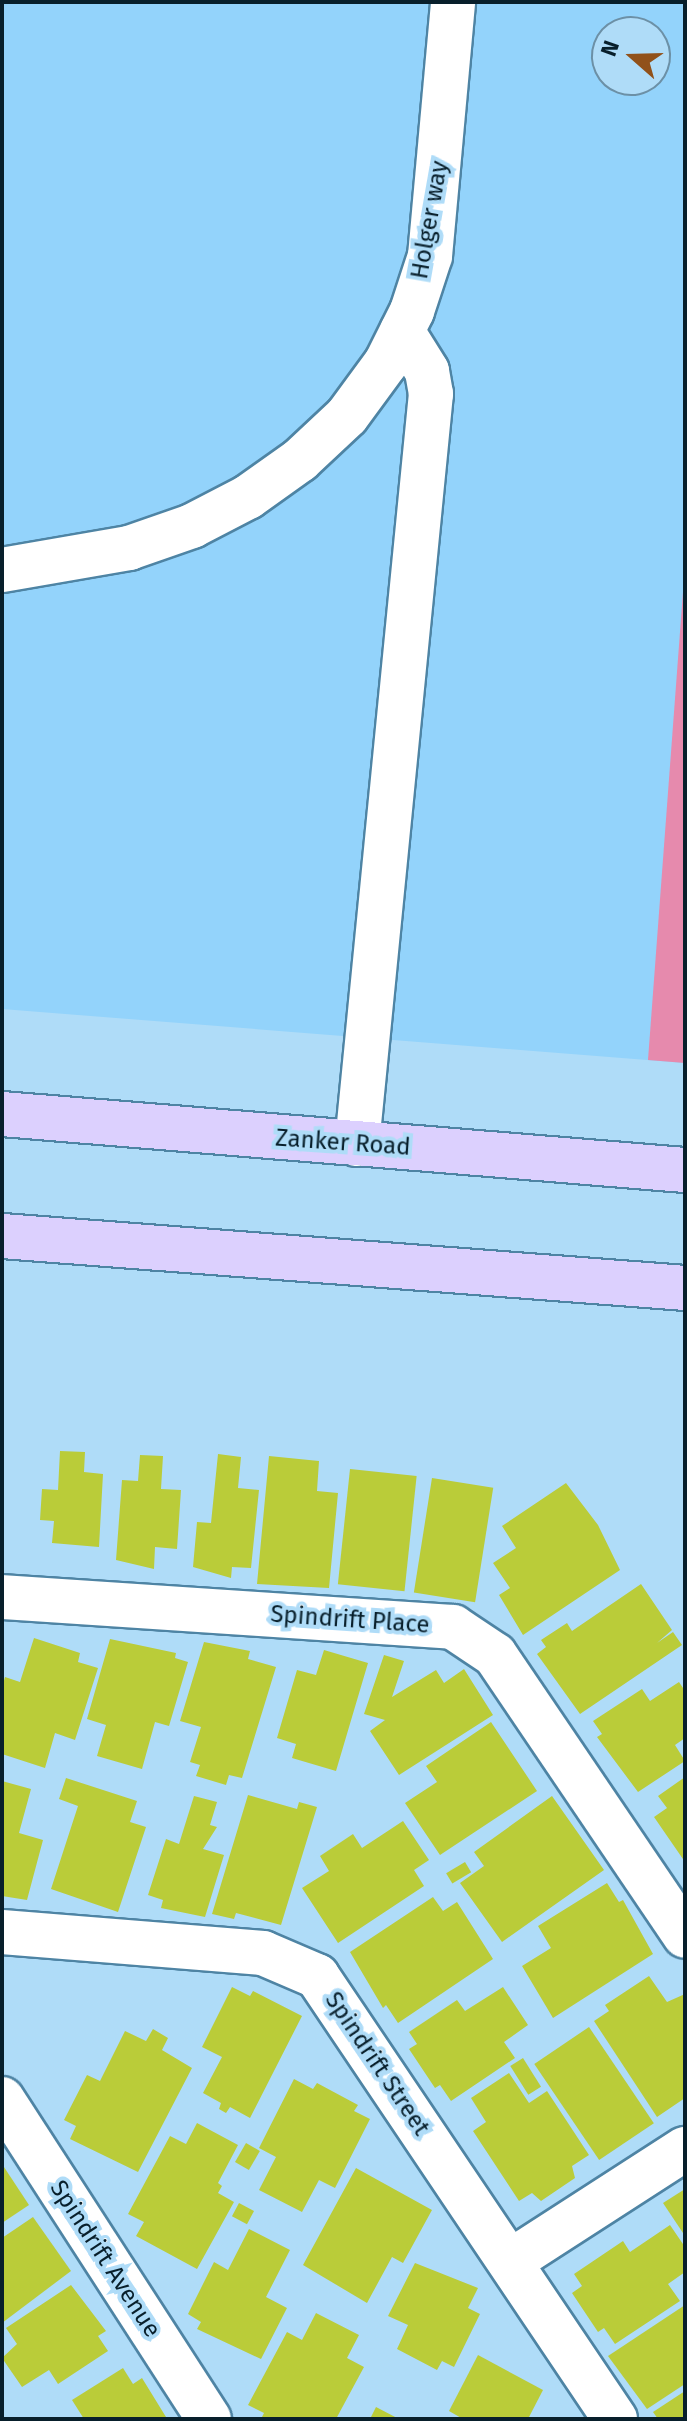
<!DOCTYPE html>
<style>
body{margin:0}
#map{position:relative;width:687px;height:2421px;overflow:hidden;background:#afdcf8;font-family:"Fira Sans",sans-serif}
div>[style]{position:absolute}
.built>*{inset:0;background:#93d3fb}
.green>*{inset:0;background:#e68aad}
.building>*{inset:0;background:#bacc39;transform-origin:0 0}
.roads{filter:drop-shadow(2px 0 #4e84a4) drop-shadow(-2px 0 #4e84a4) drop-shadow(0 2px #4e84a4) drop-shadow(0 -2px #4e84a4)}
.minor>*{height:44px;margin:-22px;padding:0 22px;transform-origin:22px;border-radius:22px;background:#fff}
.major>*{height:44px;margin:-22px;padding:0 22px;transform-origin:22px;border-radius:22px;background:#dcd0fe}
span{translate:-50% -50%;white-space:nowrap;text-align:center;line-height:1.15;-webkit-text-stroke:8px #afdcf8;paint-order:stroke}
.street-label{font-size:24px;color:#081f2b}
.frame{position:absolute;inset:0;border:4px solid #081f2b;pointer-events:none}
.north{position:absolute;left:591px;top:16px;width:80px;height:80px;box-sizing:border-box;background:#afdcf8;border:2px solid #6c90a6;border-radius:50%;rotate:290deg;font-size:22px;font-weight:700;line-height:32px;text-align:center;color:#081f2b}
.north::after{content:'';display:block;margin:auto;width:28px;height:36px;background:#91511a;clip-path:polygon(50% 0,100% 100%,50% 72%,0 100%)}
</style>
<div id="map">
<div class="built">
<i style="clip-path:polygon(evenodd,2px 2px,685px 2px,685px 1063px,2px 1009px,2px 2px,607px 32px,655px 32px,655px 80px,607px 80px,607px 32px)"></i>
</div>
<div class="green">
<i style="clip-path:polygon(685px 565px,685px 1063px,648px 1060px)"></i>
</div>
<div class="building">
<i style="clip-path:polygon(60px 1451px,85px 1452px,84px 1472px,103px 1474px,99px 1547px,52px 1543px,54px 1521px,40px 1520px,42px 1489px,58px 1490px)"></i>
<i style="clip-path:polygon(218px 1454px,241px 1457px,238px 1488px,259px 1490px,251px 1568px,232px 1567px,231px 1578px,193px 1567px,197px 1522px,211px 1523px)"></i>
<i style="clip-path:polygon(140px 1455px,163px 1456px,161px 1489px,181px 1490px,177px 1549px,155px 1547px,154px 1569px,116px 1560px,122px 1480px,138px 1481px)"></i>
<i style="clip-path:polygon(269px 1456px,319px 1461px,317px 1491px,338px 1493px,329px 1588px,257px 1584px)"></i>
<i style="left:350px;top:1469px;width:67px;height:116px;rotate:6deg"></i>
<i style="left:432px;top:1478px;width:62px;height:116px;rotate:9deg"></i>
<i style="clip-path:polygon(566px 1483px,598px 1525px,620px 1570px,523px 1635px,499px 1595px,510px 1588px,493px 1563px,516px 1548px,502px 1526px)"></i>
<i style="clip-path:polygon(641px 1584px,672px 1630px,657px 1643px,673px 1632px,682px 1645px,580px 1714px,537px 1654px,546px 1647px,541px 1640px,567px 1623px,572px 1631px)"></i>
<i style="clip-path:polygon(34px 1638px,80px 1653px,78px 1662px,98px 1668px,75px 1740px,55px 1733px,45px 1768px,2px 1754px,2px 1688px,5px 1677px,20px 1682px)"></i>
<i style="clip-path:polygon(110px 1639px,176px 1653px,175px 1658px,188px 1662px,169px 1726px,155px 1722px,142px 1769px,97px 1756px,106px 1725px,87px 1719px)"></i>
<i style="clip-path:polygon(204px 1642px,250px 1651px,248px 1659px,276px 1667px,242px 1778px,229px 1775px,226px 1785px,196px 1776px,200px 1765px,190px 1762px,201px 1727px,180px 1721px)"></i>
<i style="clip-path:polygon(324px 1650px,368px 1663px,336px 1771px,292px 1758px,296px 1744px,277px 1738px,297px 1670px,316px 1675px)"></i>
<i style="clip-path:polygon(384px 1655px,404px 1661px,392px 1697px,436px 1670px,444px 1683px,464px 1669px,493px 1715px,399px 1775px,370px 1731px,385px 1720px,364px 1714px)"></i>
<i style="clip-path:polygon(679px 1682px,685px 1691px,685px 1738px,675px 1745px,685px 1761px,638px 1792px,597px 1737px,602px 1734px,593px 1721px,642px 1689px,650px 1701px)"></i>
<i style="clip-path:polygon(491px 1722px,537px 1791px,440px 1855px,405px 1803px,437px 1782px,426px 1766px)"></i>
<i style="clip-path:polygon(685px 1777px,685px 1862px,654px 1817px,667px 1808px,658px 1796px)"></i>
<i style="clip-path:polygon(66px 1778px,137px 1801px,130px 1822px,146px 1827px,118px 1912px,51px 1889px,78px 1806px,59px 1799px)"></i>
<i style="clip-path:polygon(2px 1781px,31px 1789px,19px 1833px,43px 1840px,27px 1900px,2px 1896px)"></i>
<i style="clip-path:polygon(248px 1795px,297px 1809px,299px 1802px,317px 1807px,281px 1925px,236px 1913px,234px 1919px,212px 1914px)"></i>
<i style="clip-path:polygon(194px 1796px,217px 1802px,210px 1825px,217px 1827px,203px 1849px,224px 1855px,205px 1917px,161px 1908px,163px 1900px,148px 1895px,166px 1839px,179px 1844px)"></i>
<i style="clip-path:polygon(552px 1796px,604px 1870px,502px 1942px,460px 1883px,484px 1866px,474px 1852px)"></i>
<i style="clip-path:polygon(403px 1821px,429px 1860px,414px 1870px,424px 1886px,338px 1943px,302px 1888px,329px 1871px,320px 1856px,353px 1834px,362px 1848px)"></i>
<i style="left:465px;top:1862px;width:12px;height:22px;rotate:59deg"></i>
<i style="clip-path:polygon(607px 1883px,619px 1902px,623px 1900px,653px 1954px,553px 2018px,522px 1966px,551px 1948px,538px 1926px)"></i>
<i style="clip-path:polygon(433px 1897px,443px 1911px,457px 1902px,493px 1959px,398px 2023px,386px 2005px,383px 2008px,350px 1952px)"></i>
<i style="clip-path:polygon(649px 1976px,667px 2002px,685px 1994px,685px 2098px,657px 2117px,594px 2021px,609px 2011px,605px 2005px)"></i>
<i style="clip-path:polygon(232px 1987px,250px 1996px,253px 1991px,302px 2016px,250px 2118px,230px 2107px,226px 2113px,219px 2109px,221px 2103px,203px 2093px,222px 2057px,202px 2047px)"></i>
<i style="clip-path:polygon(503px 1987px,528px 2025px,504px 2042px,515px 2058px,451px 2101px,440px 2085px,435px 2088px,409px 2049px,417px 2044px,409px 2032px,457px 2000px,465px 2011px)"></i>
<i style="left:589px;top:2027px;width:116px;height:66px;rotate:56deg"></i>
<i style="clip-path:polygon(153px 2029px,168px 2038px,162px 2050px,192px 2068px,138px 2172px,70px 2139px,76px 2126px,64px 2120px,87px 2075px,100px 2081px,125px 2031px,146px 2041px)"></i>
<i style="left:523px;top:2058px;width:34px;height:15px;rotate:58deg"></i>
<i style="clip-path:polygon(509px 2073px,529px 2103px,547px 2091px,589px 2155px,572px 2166px,575px 2178px,541px 2201px,532px 2193px,519px 2201px,473px 2131px,486px 2122px,471px 2098px)"></i>
<i style="clip-path:polygon(294px 2079px,313px 2089px,317px 2083px,358px 2105px,354px 2111px,370px 2119px,335px 2188px,319px 2180px,302px 2212px,259px 2190px,276px 2157px,259px 2148px)"></i>
<i style="clip-path:polygon(197px 2123px,238px 2145px,218px 2183px,222px 2186px,218px 2193px,234px 2202px,197px 2269px,136px 2236px,144px 2222px,128px 2214px,170px 2136px,186px 2144px)"></i>
<i style="left:246px;top:2143px;width:16px;height:22px;rotate:30deg"></i>
<i style="clip-path:polygon(2px 2164px,29px 2205px,2px 2223px)"></i>
<i style="clip-path:polygon(356px 2168px,432px 2210px,403px 2263px,392px 2257px,367px 2303px,303px 2265px)"></i>
<i style="clip-path:polygon(685px 2189px,685px 2236px,663px 2203px)"></i>
<i style="left:239px;top:2203px;width:17px;height:15px;rotate:28deg"></i>
<i style="clip-path:polygon(33px 2217px,71px 2271px,2px 2323px,2px 2238px)"></i>
<i style="clip-path:polygon(670px 2225px,685px 2247px,685px 2272px,668px 2284px,680px 2301px,615px 2344px,604px 2328px,598px 2332px,572px 2293px,582px 2286px,574px 2274px,623px 2241px,630px 2252px)"></i>
<i style="clip-path:polygon(249px 2229px,290px 2250px,266px 2297px,287px 2308px,261px 2359px,197px 2329px,201px 2322px,188px 2314px,214px 2262px,228px 2270px)"></i>
<i style="clip-path:polygon(415px 2263px,478px 2288px,468px 2308px,480px 2314px,454px 2367px,442px 2361px,437px 2370px,397px 2349px,408px 2325px,388px 2316px)"></i>
<i style="clip-path:polygon(71px 2285px,106px 2331px,98px 2336px,108px 2351px,58px 2384px,49px 2370px,22px 2387px,2px 2358px,17px 2344px,6px 2328px)"></i>
<i style="clip-path:polygon(685px 2305px,685px 2384px,647px 2409px,608px 2356px)"></i>
<i style="clip-path:polygon(316px 2313px,359px 2335px,347px 2358px,364px 2367px,336px 2419px,261px 2419px,264px 2413px,248px 2405px,287px 2332px,302px 2340px)"></i>
<i style="clip-path:polygon(478px 2355px,543px 2390px,528px 2419px,463px 2419px,449px 2411px)"></i>
<i style="clip-path:polygon(123px 2368px,133px 2384px,142px 2378px,166px 2417px,84px 2419px,72px 2400px)"></i>
<i style="clip-path:polygon(685px 2391px,685px 2419px,658px 2419px,653px 2412px)"></i>
<i style="clip-path:polygon(376px 2407px,399px 2419px,370px 2419px)"></i>
</div>
<div class="roads">
<div class="minor">
<i style="left:2px;top:570px;width:129px;rotate:-9.8deg"></i>
<i style="left:129px;top:548px;width:67px;rotate:-19.2deg"></i>
<i style="left:192px;top:526px;width:63px;rotate:-27.4deg"></i>
<i style="left:248px;top:497px;width:64px;rotate:-35.4deg"></i>
<i style="left:300px;top:460px;width:64px;rotate:-43.1deg"></i>
<i style="left:347px;top:416px;width:66px;rotate:-53.7deg"></i>
<i style="left:386px;top:363px;width:58px;rotate:-63.4deg"></i>
<i style="left:412px;top:311px;width:58px;rotate:-71.9deg"></i>
<i style="left:430px;top:256px;width:255px;rotate:-84.8deg"></i>
<i style="left:357px;top:1144px;width:754px;rotate:-84.37deg"></i>
<i style="left:431px;top:394px;width:23px;rotate:-100deg"></i>
<i style="left:427px;top:371px;width:47px;rotate:-122deg"></i>
<i style="left:2px;top:1597px;width:452px;rotate:3.8deg"></i>
<i style="left:453px;top:1627px;width:50px;rotate:33.7deg"></i>
<i style="left:495px;top:1655px;width:339px;rotate:55.9deg"></i>
<i style="left:2px;top:1932px;width:262px;rotate:4.6deg"></i>
<i style="left:263px;top:1953px;width:59px;rotate:23.1deg"></i>
<i style="left:317px;top:1976px;width:534px;rotate:56.07deg"></i>
<i style="left:2px;top:2099px;width:381px;rotate:57.1deg"></i>
<i style="left:511px;top:2261px;width:207px;rotate:-32.8deg"></i>
</div>
<div class="major">
<i style="left:2px;top:1114px;width:685px;rotate:4.69deg"></i>
<i style="left:2px;top:1236px;width:685px;rotate:4.35deg"></i>
</div>
</div>
<div class="street-label">
<span style="left:430px;top:220px;rotate:-80deg">Holger way</span>
<span style="left:343px;top:1143px;rotate:4deg">Zanker Road</span>
<span style="left:350px;top:1620px;rotate:4deg">Spindrift Place</span>
<span style="left:377px;top:2064px;rotate:56deg">Spindrift Street</span>
<span style="left:105px;top:2259px;rotate:57deg">Spindrift Avenue</span>
</div>
<div class="frame"></div>
<div class="north">N</div>
</div>
